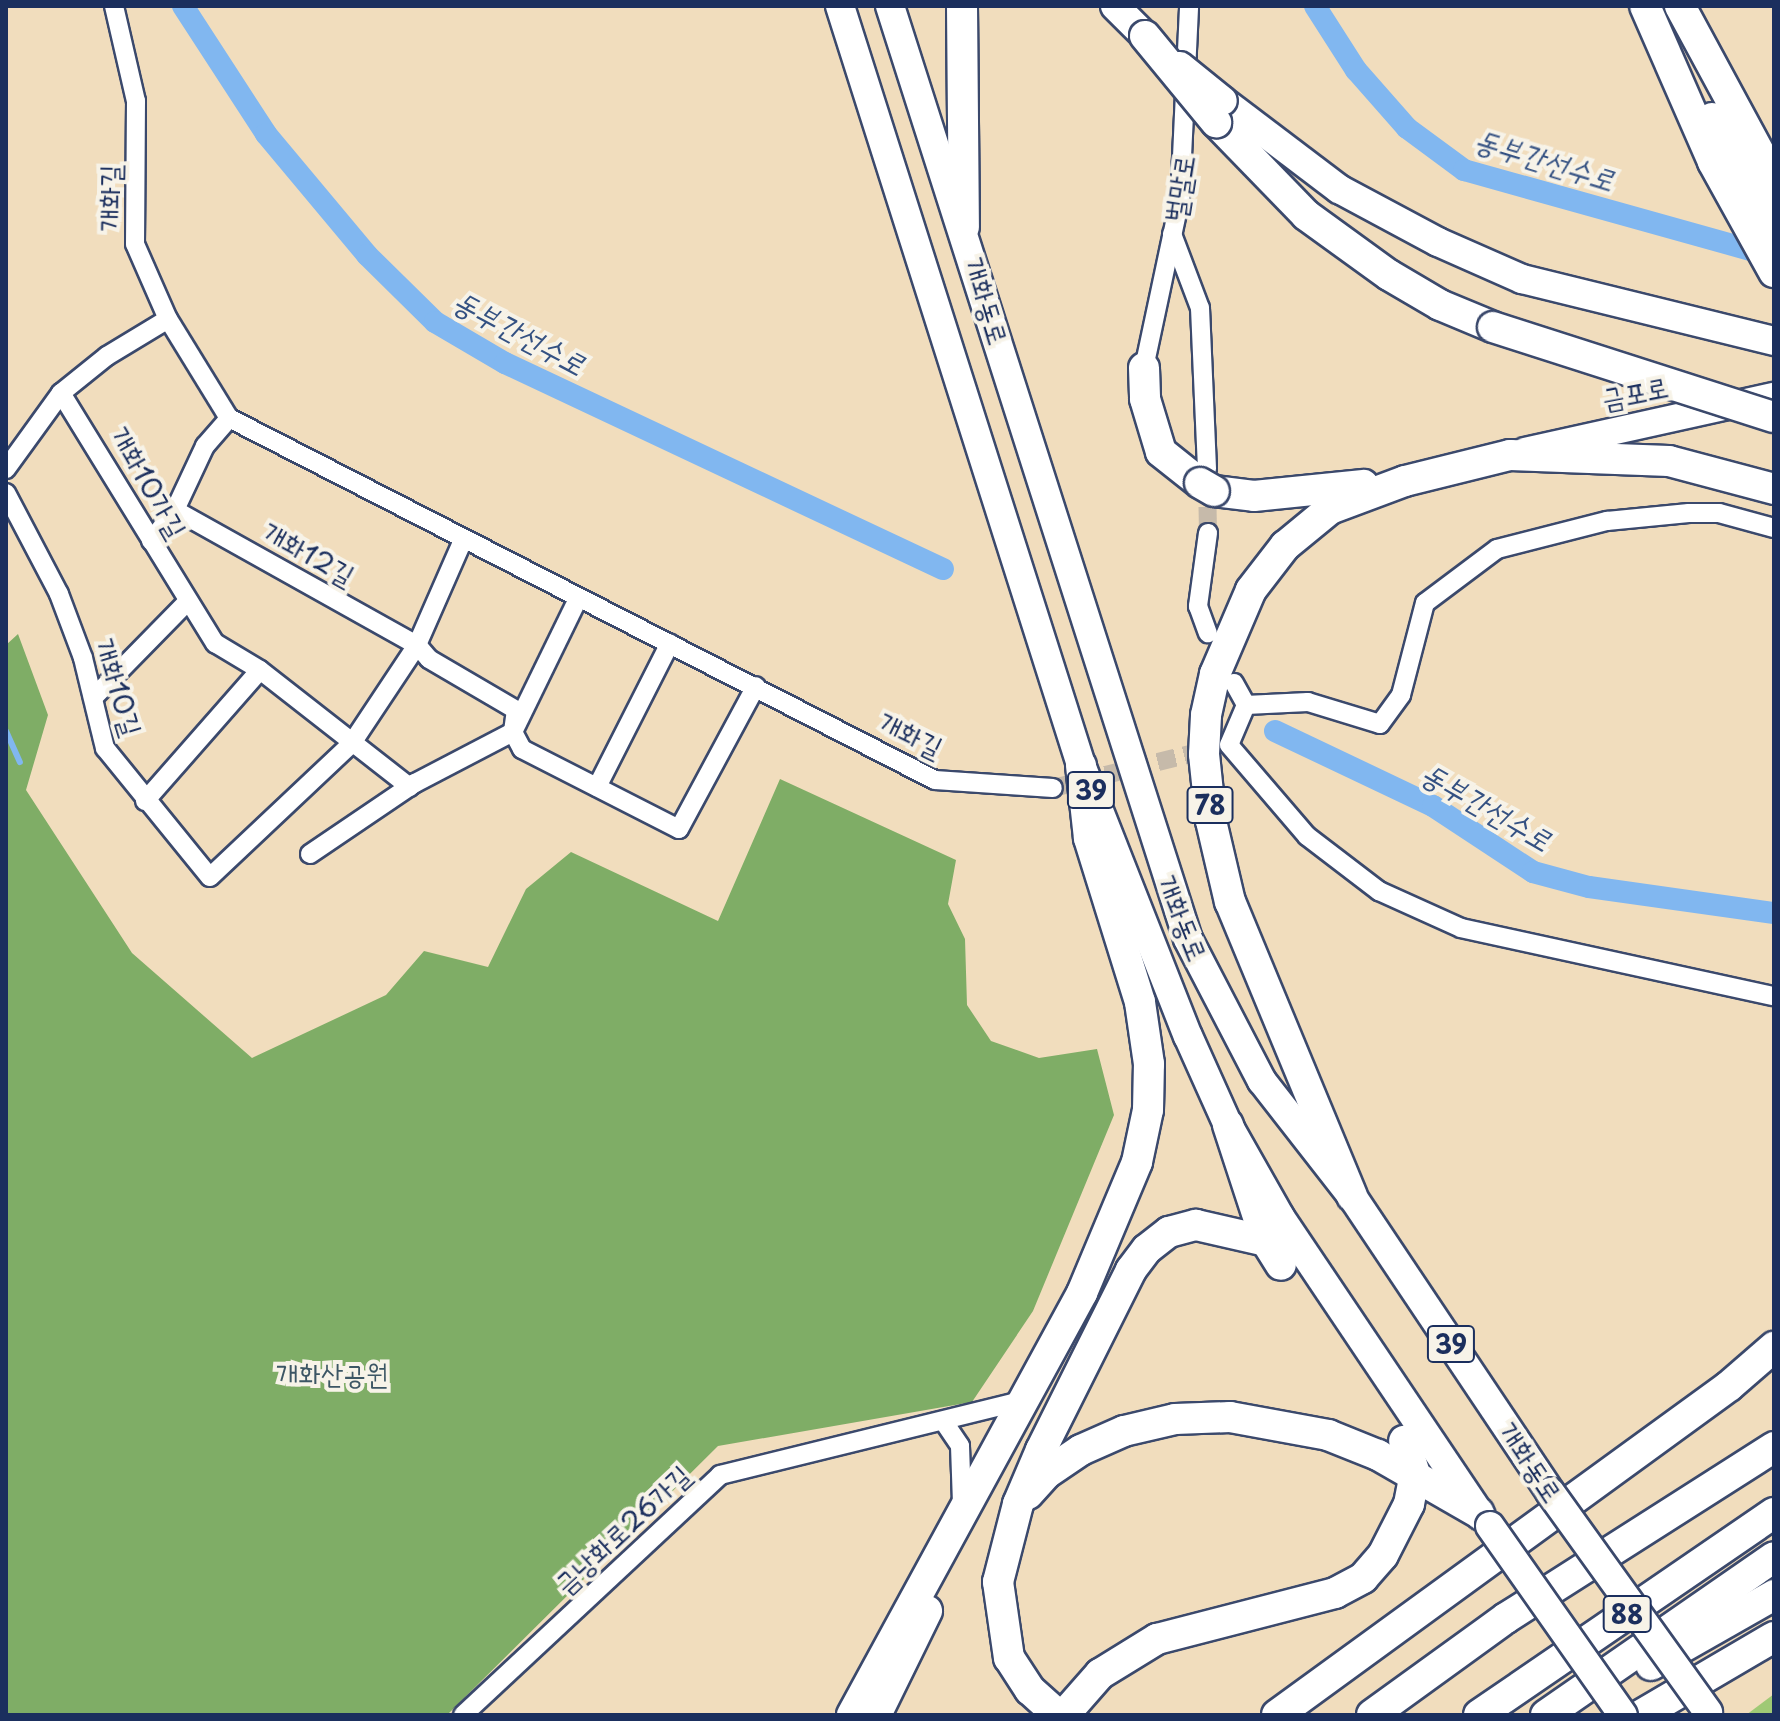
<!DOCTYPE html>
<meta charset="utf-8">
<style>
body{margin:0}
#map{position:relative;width:1780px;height:1721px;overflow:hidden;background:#f1ddbd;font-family:"Playpen Sans","Poor Story",sans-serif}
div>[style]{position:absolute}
.green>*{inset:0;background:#9fc975}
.forest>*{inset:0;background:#7fad66}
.stream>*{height:6px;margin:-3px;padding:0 3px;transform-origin:3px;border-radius:3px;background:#81b7f0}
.canal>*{height:22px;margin:-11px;padding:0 11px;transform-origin:11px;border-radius:11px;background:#81b7f0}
.minor-tunnel>*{height:18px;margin-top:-9px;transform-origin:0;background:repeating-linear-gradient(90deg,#c6baaa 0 18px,transparent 0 27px)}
.roads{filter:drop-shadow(2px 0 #3b496c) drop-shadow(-2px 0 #3b496c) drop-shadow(0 2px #3b496c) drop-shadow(0 -2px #3b496c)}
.minor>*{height:18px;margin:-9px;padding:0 9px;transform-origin:9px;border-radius:9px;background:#fff}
.secondary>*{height:26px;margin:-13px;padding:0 13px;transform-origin:13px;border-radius:13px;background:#fff}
.primary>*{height:28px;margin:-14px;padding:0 14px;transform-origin:14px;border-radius:14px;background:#fff}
.trunk>*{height:30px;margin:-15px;padding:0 15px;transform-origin:15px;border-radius:15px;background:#fff}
.bridges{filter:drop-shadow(2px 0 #3b496c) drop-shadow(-2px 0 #3b496c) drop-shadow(0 2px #3b496c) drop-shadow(0 -2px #3b496c)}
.primary-bridge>*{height:28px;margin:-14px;padding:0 14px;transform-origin:14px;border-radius:14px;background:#fff}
.trunk-bridge>*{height:30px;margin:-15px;padding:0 15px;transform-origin:15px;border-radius:15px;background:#fff}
span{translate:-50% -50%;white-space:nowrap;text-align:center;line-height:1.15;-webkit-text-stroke:8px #f7f3e8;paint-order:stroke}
.shield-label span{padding:2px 6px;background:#f7f3e8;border:2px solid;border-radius:6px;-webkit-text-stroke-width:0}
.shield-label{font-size:26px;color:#1b2f5e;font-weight:700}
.street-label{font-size:28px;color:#1b2f5e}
.park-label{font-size:28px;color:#3c5664}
.water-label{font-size:30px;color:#345182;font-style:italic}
.frame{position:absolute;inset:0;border:8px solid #1b2f5e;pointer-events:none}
</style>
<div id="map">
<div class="green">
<i style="clip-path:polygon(1774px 1694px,1774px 1715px,1746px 1715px)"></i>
</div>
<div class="forest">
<i style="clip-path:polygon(18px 634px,48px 715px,26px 790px,132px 953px,252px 1058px,386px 995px,424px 951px,488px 967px,526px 889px,571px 852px,718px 921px,780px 779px,956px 860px,948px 904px,965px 939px,967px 1005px,991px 1041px,1039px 1058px,1097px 1049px,1114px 1115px,1033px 1311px,972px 1402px,718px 1446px,447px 1715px,6px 1715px,6px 645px)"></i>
</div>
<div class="stream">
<i style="left:6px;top:731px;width:34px;rotate:66deg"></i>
</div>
<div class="canal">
<i style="left:183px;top:6px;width:153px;rotate:57deg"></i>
<i style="left:266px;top:134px;width:158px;rotate:50.1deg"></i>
<i style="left:367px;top:255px;width:95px;rotate:44.6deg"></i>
<i style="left:435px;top:322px;width:81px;rotate:30.4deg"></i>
<i style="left:505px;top:363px;width:484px;rotate:25.2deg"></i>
<i style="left:1315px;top:6px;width:76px;rotate:57.4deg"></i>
<i style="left:1356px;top:70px;width:77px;rotate:48.7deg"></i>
<i style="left:1407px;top:128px;width:71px;rotate:36.4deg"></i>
<i style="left:1464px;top:170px;width:319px;rotate:15.6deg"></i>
<i style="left:1275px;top:731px;width:175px;rotate:25.4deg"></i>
<i style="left:1433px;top:806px;width:120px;rotate:33.4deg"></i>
<i style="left:1533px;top:872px;width:58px;rotate:15deg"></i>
<i style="left:1589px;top:887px;width:187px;rotate:8deg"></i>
</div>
<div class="minor-tunnel">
<i style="left:1207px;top:480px;width:53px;rotate:88.9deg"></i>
<i style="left:1053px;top:788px;width:163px;rotate:-13.9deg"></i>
</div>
<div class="roads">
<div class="minor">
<i style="left:114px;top:6px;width:98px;rotate:77deg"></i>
<i style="left:136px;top:101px;width:143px;rotate:90.4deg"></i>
<i style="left:135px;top:244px;width:82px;rotate:66.3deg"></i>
<i style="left:168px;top:319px;width:116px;rotate:58.4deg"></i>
<i style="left:229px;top:418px;width:793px;rotate:27.15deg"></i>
<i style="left:935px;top:780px;width:118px;rotate:3.9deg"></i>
<i style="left:1172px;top:234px;width:79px;rotate:69.3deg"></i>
<i style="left:1200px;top:308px;width:161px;rotate:87.5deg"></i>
<i style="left:1144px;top:368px;width:173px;rotate:-78deg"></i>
<i style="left:1180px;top:199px;width:193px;rotate:-87.3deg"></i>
<i style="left:61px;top:393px;width:294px;rotate:58.4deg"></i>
<i style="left:215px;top:643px;width:52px;rotate:31deg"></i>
<i style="left:260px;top:670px;width:190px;rotate:38deg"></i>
<i style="left:6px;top:469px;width:94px;rotate:-54.1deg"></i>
<i style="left:61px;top:393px;width:59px;rotate:-38.8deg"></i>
<i style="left:107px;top:356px;width:71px;rotate:-31.2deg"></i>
<i style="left:6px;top:493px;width:114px;rotate:62.3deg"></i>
<i style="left:59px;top:594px;width:68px;rotate:69.4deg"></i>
<i style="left:83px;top:658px;width:93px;rotate:76.3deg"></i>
<i style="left:105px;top:748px;width:166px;rotate:50.9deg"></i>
<i style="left:210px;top:877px;width:195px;rotate:-43.3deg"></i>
<i style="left:352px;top:743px;width:118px;rotate:-56.4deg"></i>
<i style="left:417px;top:645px;width:115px;rotate:-66.3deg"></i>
<i style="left:175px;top:510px;width:277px;rotate:29.2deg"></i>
<i style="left:417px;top:645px;width:18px;rotate:49deg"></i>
<i style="left:429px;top:659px;width:101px;rotate:30.4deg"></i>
<i style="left:516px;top:710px;width:22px;rotate:98deg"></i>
<i style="left:513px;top:732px;width:19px;rotate:62deg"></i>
<i style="left:522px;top:749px;width:176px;rotate:27deg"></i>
<i style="left:679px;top:829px;width:162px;rotate:-61.7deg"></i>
<i style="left:1208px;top:533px;width:74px;rotate:97.8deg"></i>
<i style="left:1198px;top:606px;width:29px;rotate:70deg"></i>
<i style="left:151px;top:541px;width:39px;rotate:-52deg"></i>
<i style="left:175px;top:510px;width:71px;rotate:-64.9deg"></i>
<i style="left:205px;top:446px;width:37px;rotate:-49deg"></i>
<i style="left:1234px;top:683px;width:25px;rotate:61deg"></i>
<i style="left:1246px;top:705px;width:43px;rotate:113deg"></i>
<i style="left:1229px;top:745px;width:120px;rotate:49.4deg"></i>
<i style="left:1307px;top:836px;width:91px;rotate:37.4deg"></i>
<i style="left:1379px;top:891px;width:90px;rotate:24.3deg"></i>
<i style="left:1461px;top:928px;width:320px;rotate:12.3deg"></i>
<i style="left:94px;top:697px;width:133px;rotate:-45.6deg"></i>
<i style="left:1246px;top:705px;width:62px;rotate:-2.8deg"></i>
<i style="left:1308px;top:702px;width:75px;rotate:17deg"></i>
<i style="left:1380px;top:724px;width:36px;rotate:-54deg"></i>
<i style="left:1401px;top:695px;width:95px;rotate:-75.4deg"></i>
<i style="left:1425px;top:603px;width:90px;rotate:-36.9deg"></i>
<i style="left:1497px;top:549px;width:114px;rotate:-14.3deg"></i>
<i style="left:1607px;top:521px;width:82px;rotate:-5.6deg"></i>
<i style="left:1689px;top:513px;width:30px"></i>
<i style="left:1719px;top:513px;width:57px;rotate:15.3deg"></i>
<i style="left:597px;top:787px;width:161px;rotate:-63.1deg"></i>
<i style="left:145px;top:801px;width:174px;rotate:-48.7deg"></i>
<i style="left:310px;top:854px;width:127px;rotate:-34.1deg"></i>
<i style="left:415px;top:783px;width:110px;rotate:-27.5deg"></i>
<i style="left:513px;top:732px;width:148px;rotate:-64deg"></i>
<i style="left:944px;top:1422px;width:29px;rotate:56deg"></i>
<i style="left:960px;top:1446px;width:57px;rotate:88deg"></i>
<i style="left:463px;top:1715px;width:352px;rotate:-43deg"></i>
<i style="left:720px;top:1475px;width:315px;rotate:-13.8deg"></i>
</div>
<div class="secondary">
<i style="left:1525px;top:451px;width:255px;rotate:-12.5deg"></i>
</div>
<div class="primary">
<i style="left:840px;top:6px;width:796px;rotate:72.38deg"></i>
<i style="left:1081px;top:765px;width:291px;rotate:68.5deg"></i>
<i style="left:1188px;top:1036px;width:98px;rotate:65.8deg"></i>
<i style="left:1228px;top:1125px;width:106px;rotate:60.5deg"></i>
<i style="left:1280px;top:1217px;width:360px;rotate:56.1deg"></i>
<i style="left:890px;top:6px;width:979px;rotate:72.29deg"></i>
<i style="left:1188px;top:939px;width:160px;rotate:62.5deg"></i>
<i style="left:1262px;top:1081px;width:146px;rotate:52deg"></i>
<i style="left:1352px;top:1196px;width:356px;rotate:56.2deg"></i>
<i style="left:1115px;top:6px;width:42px;rotate:45deg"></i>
<i style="left:1223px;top:101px;width:146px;rotate:37.2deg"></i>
<i style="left:1339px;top:189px;width:112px;rotate:28.2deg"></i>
<i style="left:1438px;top:242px;width:92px;rotate:23.8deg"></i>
<i style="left:1522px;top:279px;width:260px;rotate:13.8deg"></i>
</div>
<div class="trunk">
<i style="left:962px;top:6px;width:221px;rotate:89.5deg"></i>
<i style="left:1645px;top:6px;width:170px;rotate:66.4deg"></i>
<i style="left:1713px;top:162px;width:126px;rotate:61deg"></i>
<i style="left:1680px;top:6px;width:198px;rotate:61.6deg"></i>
<i style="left:1712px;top:118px;width:126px;rotate:60.6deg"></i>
<i style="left:1216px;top:122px;width:129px;rotate:45.9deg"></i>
<i style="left:1306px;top:215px;width:102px;rotate:35.9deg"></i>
<i style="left:1389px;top:275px;width:59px;rotate:30.5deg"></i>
<i style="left:1440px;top:305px;width:57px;rotate:22.5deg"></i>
<i style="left:1144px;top:368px;width:31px;rotate:88deg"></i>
<i style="left:1145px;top:399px;width:55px;rotate:73.2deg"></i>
<i style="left:1161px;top:452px;width:50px;rotate:38.5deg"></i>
<i style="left:1214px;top:491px;width:40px;rotate:7.1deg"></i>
<i style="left:1254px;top:496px;width:110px;rotate:-5.8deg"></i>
<i style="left:1228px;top:1125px;width:122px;rotate:71.9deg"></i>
<i style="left:1266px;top:1241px;width:28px;rotate:58deg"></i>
<i style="left:1352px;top:1196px;width:318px;rotate:-112.5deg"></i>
<i style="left:1230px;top:902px;width:83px;rotate:-103.2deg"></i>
<i style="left:1211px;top:821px;width:67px;rotate:-96deg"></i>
<i style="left:1204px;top:754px;width:39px;rotate:-87deg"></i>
<i style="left:1206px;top:715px;width:42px;rotate:-77.6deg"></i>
<i style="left:1215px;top:674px;width:91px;rotate:-66.8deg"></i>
<i style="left:1251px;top:590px;width:56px;rotate:-52.3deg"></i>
<i style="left:1285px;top:546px;width:58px;rotate:-39.4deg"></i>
<i style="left:1330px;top:509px;width:80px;rotate:-20.5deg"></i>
<i style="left:1405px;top:481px;width:108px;rotate:-13.9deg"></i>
<i style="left:1510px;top:455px;width:159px;rotate:2.2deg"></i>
<i style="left:1669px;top:461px;width:109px;rotate:14.9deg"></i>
<i style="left:1028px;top:1494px;width:28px;rotate:-48deg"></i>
<i style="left:1047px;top:1473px;width:41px;rotate:-34.1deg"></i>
<i style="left:1081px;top:1450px;width:47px;rotate:-23.8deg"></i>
<i style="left:1124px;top:1431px;width:52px;rotate:-13.2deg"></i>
<i style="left:1175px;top:1419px;width:55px;rotate:-2.1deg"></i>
<i style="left:1230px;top:1417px;width:100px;rotate:10.4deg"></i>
<i style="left:1328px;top:1435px;width:54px;rotate:21.8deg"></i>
<i style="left:1378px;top:1455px;width:116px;rotate:29.9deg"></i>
<i style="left:1651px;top:1665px;width:142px;rotate:-29.6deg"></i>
<i style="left:852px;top:1715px;width:481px;rotate:-61.4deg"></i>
<i style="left:1082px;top:1293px;width:142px;rotate:-67.2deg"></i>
<i style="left:1137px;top:1162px;width:53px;rotate:-78.1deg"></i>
<i style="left:1148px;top:1110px;width:46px;rotate:-88.8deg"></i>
<i style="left:1149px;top:1064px;width:63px;rotate:-98.3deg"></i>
<i style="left:1140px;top:1002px;width:172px;rotate:-107.3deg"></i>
<i style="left:1089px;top:838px;width:73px;rotate:-96.3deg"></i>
<i style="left:876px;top:1715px;width:116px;rotate:-63.9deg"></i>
<i style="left:1058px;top:1715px;width:38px;rotate:-138deg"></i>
<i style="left:1030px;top:1690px;width:38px;rotate:-123deg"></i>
<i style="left:1009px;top:1658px;width:77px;rotate:-98.2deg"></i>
<i style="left:998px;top:1582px;width:81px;rotate:-75.6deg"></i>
<i style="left:1018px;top:1504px;width:59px;rotate:-66.9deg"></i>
<i style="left:1041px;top:1450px;width:201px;rotate:-63.4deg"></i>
<i style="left:1131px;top:1270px;width:26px;rotate:-53deg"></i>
<i style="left:1147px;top:1249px;width:28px;rotate:-38deg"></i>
<i style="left:1169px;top:1232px;width:28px;rotate:-15deg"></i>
<i style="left:1196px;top:1225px;width:72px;rotate:12.9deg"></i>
<i style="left:1064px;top:1715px;width:55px;rotate:-48.7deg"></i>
<i style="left:1100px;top:1674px;width:67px;rotate:-31.6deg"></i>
<i style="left:1157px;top:1639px;width:184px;rotate:-14.5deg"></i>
<i style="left:1335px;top:1593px;width:32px;rotate:-28deg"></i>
<i style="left:1363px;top:1578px;width:30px;rotate:-49deg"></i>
<i style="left:1383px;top:1555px;width:57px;rotate:-63deg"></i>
<i style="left:1409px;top:1504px;width:31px;rotate:-79deg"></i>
<i style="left:1415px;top:1474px;width:35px;rotate:-108deg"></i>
<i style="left:1277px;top:1715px;width:559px;rotate:-36.05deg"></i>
<i style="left:1729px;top:1386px;width:60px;rotate:-40.9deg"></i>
<i style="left:1372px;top:1715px;width:165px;rotate:-35.9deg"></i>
<i style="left:1506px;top:1618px;width:318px;rotate:-32.5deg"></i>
<i style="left:1479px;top:1715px;width:358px;rotate:-34.4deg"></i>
<i style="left:1546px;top:1715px;width:277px;rotate:-34.7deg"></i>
<i style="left:1641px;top:1715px;width:154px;rotate:-30.4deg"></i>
</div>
</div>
<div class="bridges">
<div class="primary-bridge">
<i style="left:1180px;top:66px;width:55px;rotate:39.1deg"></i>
<i style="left:1550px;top:1492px;width:271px;rotate:54.3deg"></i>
<i style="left:1490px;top:1526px;width:231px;rotate:54.9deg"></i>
</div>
<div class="trunk-bridge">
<i style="left:1145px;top:36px;width:112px;rotate:50.5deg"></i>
<i style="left:1493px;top:327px;width:295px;rotate:17.8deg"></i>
<i style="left:1200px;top:483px;width:16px;rotate:30deg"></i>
</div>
</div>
<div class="shield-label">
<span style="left:1091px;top:790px">39</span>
<span style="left:1210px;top:805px">78</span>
<span style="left:1451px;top:1344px">39</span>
<span style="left:1627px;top:1614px">88</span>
</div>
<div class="street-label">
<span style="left:1179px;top:188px;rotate:-81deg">벌말로</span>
<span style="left:109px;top:198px;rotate:-89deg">개화길</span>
<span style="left:987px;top:301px;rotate:73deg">개화동로</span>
<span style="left:1635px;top:392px;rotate:-11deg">금포로</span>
<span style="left:149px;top:482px;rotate:60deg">개화10가길</span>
<span style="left:309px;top:553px;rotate:29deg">개화12길</span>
<span style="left:119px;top:687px;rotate:73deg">개화10길</span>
<span style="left:911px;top:734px;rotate:26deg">개화길</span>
<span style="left:1183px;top:918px;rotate:68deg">개화동로</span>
<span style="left:1531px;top:1462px;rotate:56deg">개화동로</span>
<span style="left:622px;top:1529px;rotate:-43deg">금낭화로26가길</span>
</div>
<div class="park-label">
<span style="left:332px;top:1373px">개화산공원</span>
</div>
<div class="water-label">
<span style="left:1545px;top:159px;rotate:17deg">동부간선수로</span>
<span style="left:520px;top:332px;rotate:28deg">동부간선수로</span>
<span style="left:1487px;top:806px;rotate:30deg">동부간선수로</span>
</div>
<div class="frame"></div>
</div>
